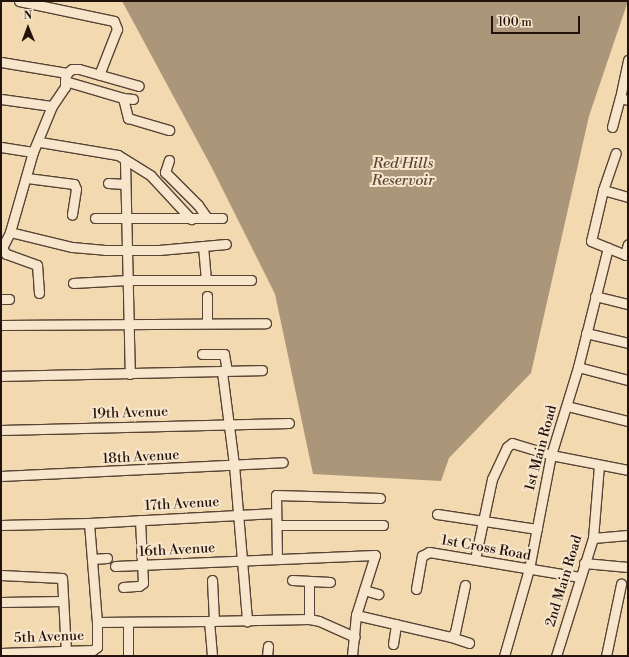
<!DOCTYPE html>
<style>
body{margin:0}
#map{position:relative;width:629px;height:657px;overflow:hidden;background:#f3d9b0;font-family:"Libre Bodoni",serif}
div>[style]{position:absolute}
.water>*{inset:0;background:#ac9679}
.roads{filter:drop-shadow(1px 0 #574436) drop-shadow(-1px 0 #574436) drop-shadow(0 1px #574436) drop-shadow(0 -1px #574436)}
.minor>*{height:9px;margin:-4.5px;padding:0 4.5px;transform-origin:4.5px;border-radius:4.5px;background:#f7e6cc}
span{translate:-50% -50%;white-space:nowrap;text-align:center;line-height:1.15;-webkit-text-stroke:4px #f7e6cc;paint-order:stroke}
.street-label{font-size:14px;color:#23130d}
.water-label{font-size:15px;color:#5a4738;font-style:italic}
.frame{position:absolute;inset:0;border:2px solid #23130d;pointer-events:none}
.north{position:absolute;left:8px;top:8px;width:40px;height:40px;-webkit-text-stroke:3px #f7e6cc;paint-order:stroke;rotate:359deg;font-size:11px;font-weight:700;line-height:16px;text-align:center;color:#23130d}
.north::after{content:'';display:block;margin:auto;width:14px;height:18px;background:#23130d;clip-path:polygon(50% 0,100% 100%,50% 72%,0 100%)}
.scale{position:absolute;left:491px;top:16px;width:89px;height:18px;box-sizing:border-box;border:2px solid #23130d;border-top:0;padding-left:5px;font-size:12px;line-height:14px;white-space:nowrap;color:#23130d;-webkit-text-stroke:3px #f7e6cc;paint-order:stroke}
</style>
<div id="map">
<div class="water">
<i style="clip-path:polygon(122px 1px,628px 1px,589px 116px,531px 373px,449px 458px,441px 481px,313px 474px,275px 294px,211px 166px)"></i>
</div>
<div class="roads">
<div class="minor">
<i style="left:19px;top:1px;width:97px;rotate:11.9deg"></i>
<i style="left:114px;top:21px;width:9px;rotate:69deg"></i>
<i style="left:117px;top:29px;width:49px;rotate:111.4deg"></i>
<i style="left:1px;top:62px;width:67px;rotate:9.5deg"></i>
<i style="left:67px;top:73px;width:5px;rotate:112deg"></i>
<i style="left:67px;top:73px;width:6px;rotate:-39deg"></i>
<i style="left:72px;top:69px;width:7px"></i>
<i style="left:79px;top:69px;width:62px;rotate:15.8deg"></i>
<i style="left:123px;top:98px;width:21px;rotate:76deg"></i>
<i style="left:128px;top:118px;width:43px;rotate:16.3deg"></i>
<i style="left:620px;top:98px;width:39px;rotate:-78deg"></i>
<i style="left:1px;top:99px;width:51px;rotate:7.8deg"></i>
<i style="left:612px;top:127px;width:30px;rotate:-75deg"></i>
<i style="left:620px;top:98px;width:8px;rotate:14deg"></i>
<i style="left:40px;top:142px;width:79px;rotate:9.5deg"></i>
<i style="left:118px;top:155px;width:39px;rotate:32deg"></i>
<i style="left:151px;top:176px;width:59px;rotate:47.1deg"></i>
<i style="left:1px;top:147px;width:32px;rotate:9deg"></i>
<i style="left:169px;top:160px;width:13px;rotate:108deg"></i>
<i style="left:165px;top:172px;width:47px;rotate:45deg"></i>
<i style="left:198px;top:205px;width:16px;rotate:55deg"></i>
<i style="left:125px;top:161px;width:213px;rotate:88.7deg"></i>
<i style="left:27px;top:178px;width:47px;rotate:7.3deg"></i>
<i style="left:74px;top:184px;width:5px;rotate:68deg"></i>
<i style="left:76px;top:189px;width:26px;rotate:99deg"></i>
<i style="left:108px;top:183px;width:17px;rotate:3deg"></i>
<i style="left:603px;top:190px;width:39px;rotate:-71deg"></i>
<i style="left:628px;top:197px;width:26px;rotate:-164deg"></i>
<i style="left:603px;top:190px;width:52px;rotate:103.2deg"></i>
<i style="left:591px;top:241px;width:37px;rotate:22deg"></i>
<i style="left:625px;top:255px;width:11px;rotate:-75deg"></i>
<i style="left:95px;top:218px;width:127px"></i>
<i style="left:10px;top:232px;width:64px;rotate:13.6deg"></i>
<i style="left:72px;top:247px;width:33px;rotate:5deg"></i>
<i style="left:105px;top:250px;width:54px"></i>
<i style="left:159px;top:250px;width:67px;rotate:-5.1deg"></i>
<i style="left:203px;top:246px;width:32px;rotate:85deg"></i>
<i style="left:73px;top:283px;width:55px;rotate:-3.1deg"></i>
<i style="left:128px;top:280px;width:123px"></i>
<i style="left:39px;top:293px;width:28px;rotate:-94deg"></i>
<i style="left:37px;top:265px;width:33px;rotate:-160deg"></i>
<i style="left:6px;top:254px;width:7px;rotate:-124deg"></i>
<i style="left:2px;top:248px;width:18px;rotate:-63deg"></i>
<i style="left:10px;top:232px;width:83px;rotate:-74deg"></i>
<i style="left:33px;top:152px;width:50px;rotate:-67.6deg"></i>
<i style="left:52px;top:106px;width:23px;rotate:-56deg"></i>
<i style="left:65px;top:87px;width:6px;rotate:-90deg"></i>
<i style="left:65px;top:81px;width:60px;rotate:16.3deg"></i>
<i style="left:123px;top:98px;width:10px;rotate:6deg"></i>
<i style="left:207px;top:296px;width:27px;rotate:90deg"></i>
<i style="left:595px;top:296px;width:34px;rotate:14deg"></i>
<i style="left:1px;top:299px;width:8px"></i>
<i style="left:1px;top:325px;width:265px;rotate:-0.4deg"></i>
<i style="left:586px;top:333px;width:43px;rotate:13.4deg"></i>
<i style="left:202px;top:354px;width:22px"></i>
<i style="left:224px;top:354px;width:17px;rotate:80deg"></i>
<i style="left:578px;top:367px;width:52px;rotate:14.6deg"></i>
<i style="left:222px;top:372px;width:94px;rotate:82.6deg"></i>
<i style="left:234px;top:465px;width:157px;rotate:85.2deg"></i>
<i style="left:1px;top:376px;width:261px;rotate:-1.3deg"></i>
<i style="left:567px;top:406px;width:63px;rotate:13.8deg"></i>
<i style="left:1px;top:430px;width:288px;rotate:-1.4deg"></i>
<i style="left:1px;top:476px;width:282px;rotate:-2.8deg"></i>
<i style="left:437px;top:514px;width:101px;rotate:8.5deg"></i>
<i style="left:89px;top:523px;width:187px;rotate:-3.1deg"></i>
<i style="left:1px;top:525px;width:88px;rotate:-1.3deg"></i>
<i style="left:89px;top:523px;width:99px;rotate:85.4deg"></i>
<i style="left:97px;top:622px;width:112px;rotate:-0.5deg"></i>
<i style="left:209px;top:621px;width:35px;rotate:85deg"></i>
<i style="left:278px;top:525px;width:105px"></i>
<i style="left:593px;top:538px;width:35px;rotate:-5deg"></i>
<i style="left:92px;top:559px;width:15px;rotate:-4deg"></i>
<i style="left:277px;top:559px;width:64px;rotate:-90.9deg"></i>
<i style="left:276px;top:495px;width:104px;rotate:1.7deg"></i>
<i style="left:475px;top:559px;width:82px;rotate:-78deg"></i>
<i style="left:492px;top:479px;width:35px;rotate:-65deg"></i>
<i style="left:507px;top:447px;width:6px;rotate:-39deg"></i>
<i style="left:512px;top:443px;width:41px;rotate:17.1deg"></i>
<i style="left:551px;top:455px;width:78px;rotate:11deg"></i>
<i style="left:584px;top:563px;width:44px;rotate:5.2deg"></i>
<i style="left:115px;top:566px;width:260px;rotate:-2.4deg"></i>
<i style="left:375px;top:555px;width:63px;rotate:107.6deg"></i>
<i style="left:356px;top:615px;width:41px;rotate:95.6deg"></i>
<i style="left:1px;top:575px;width:61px;rotate:2.8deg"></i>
<i style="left:62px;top:578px;width:74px;rotate:86.9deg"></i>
<i style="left:212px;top:580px;width:41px;rotate:87.2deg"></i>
<i style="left:292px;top:580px;width:38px;rotate:3deg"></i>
<i style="left:465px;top:585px;width:48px;rotate:102deg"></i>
<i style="left:455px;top:632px;width:6px;rotate:129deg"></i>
<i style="left:451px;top:637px;width:19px;rotate:18deg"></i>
<i style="left:123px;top:587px;width:16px;rotate:-4deg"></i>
<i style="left:139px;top:586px;width:5px;rotate:-37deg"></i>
<i style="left:143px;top:583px;width:63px;rotate:-92.7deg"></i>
<i style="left:416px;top:589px;width:34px;rotate:-80deg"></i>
<i style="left:422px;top:556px;width:8px;rotate:-30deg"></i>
<i style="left:429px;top:552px;width:153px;rotate:9.4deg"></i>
<i style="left:364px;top:590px;width:15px;rotate:16deg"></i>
<i style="left:1px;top:602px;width:62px;rotate:-0.9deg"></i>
<i style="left:356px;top:615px;width:98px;rotate:13deg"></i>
<i style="left:309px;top:619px;width:38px;rotate:-90deg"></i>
<i style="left:209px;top:621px;width:100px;rotate:-1.1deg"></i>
<i style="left:309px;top:619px;width:10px;rotate:11deg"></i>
<i style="left:319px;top:621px;width:39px;rotate:24deg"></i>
<i style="left:128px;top:622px;width:34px;rotate:90deg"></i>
<i style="left:393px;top:644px;width:20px;rotate:-81deg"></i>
<i style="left:1px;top:653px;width:92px;rotate:-1.9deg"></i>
<i style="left:93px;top:650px;width:5px;rotate:-37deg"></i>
<i style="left:97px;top:647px;width:25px;rotate:-90deg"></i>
<i style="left:267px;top:656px;width:10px;rotate:-84deg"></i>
<i style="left:504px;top:656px;width:91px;rotate:-74deg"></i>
<i style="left:529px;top:569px;width:116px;rotate:-79.1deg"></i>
<i style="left:551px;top:455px;width:92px;rotate:-72.9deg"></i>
<i style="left:578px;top:367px;width:123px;rotate:-75.9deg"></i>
<i style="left:556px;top:656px;width:124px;rotate:-72.6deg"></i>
<i style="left:593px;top:538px;width:73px;rotate:-85.3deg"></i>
<i style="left:606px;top:656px;width:74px;rotate:-78.2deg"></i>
</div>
</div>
<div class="street-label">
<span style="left:130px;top:413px;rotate:-2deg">19th Avenue</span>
<span style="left:541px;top:448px;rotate:-75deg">1st Main Road</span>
<span style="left:141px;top:457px;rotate:-3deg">18th Avenue</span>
<span style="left:182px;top:504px;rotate:-3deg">17th Avenue</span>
<span style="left:486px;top:548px;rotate:10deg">1st Cross Road</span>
<span style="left:177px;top:550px;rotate:-3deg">16th Avenue</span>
<span style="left:564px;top:581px;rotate:-73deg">2nd Main Road</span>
<span style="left:49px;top:637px;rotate:-2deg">5th Avenue</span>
</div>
<div class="water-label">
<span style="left:403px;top:172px">Red Hills<br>Reservoir</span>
</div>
<div class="frame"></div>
<div class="north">N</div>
<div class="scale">100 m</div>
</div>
